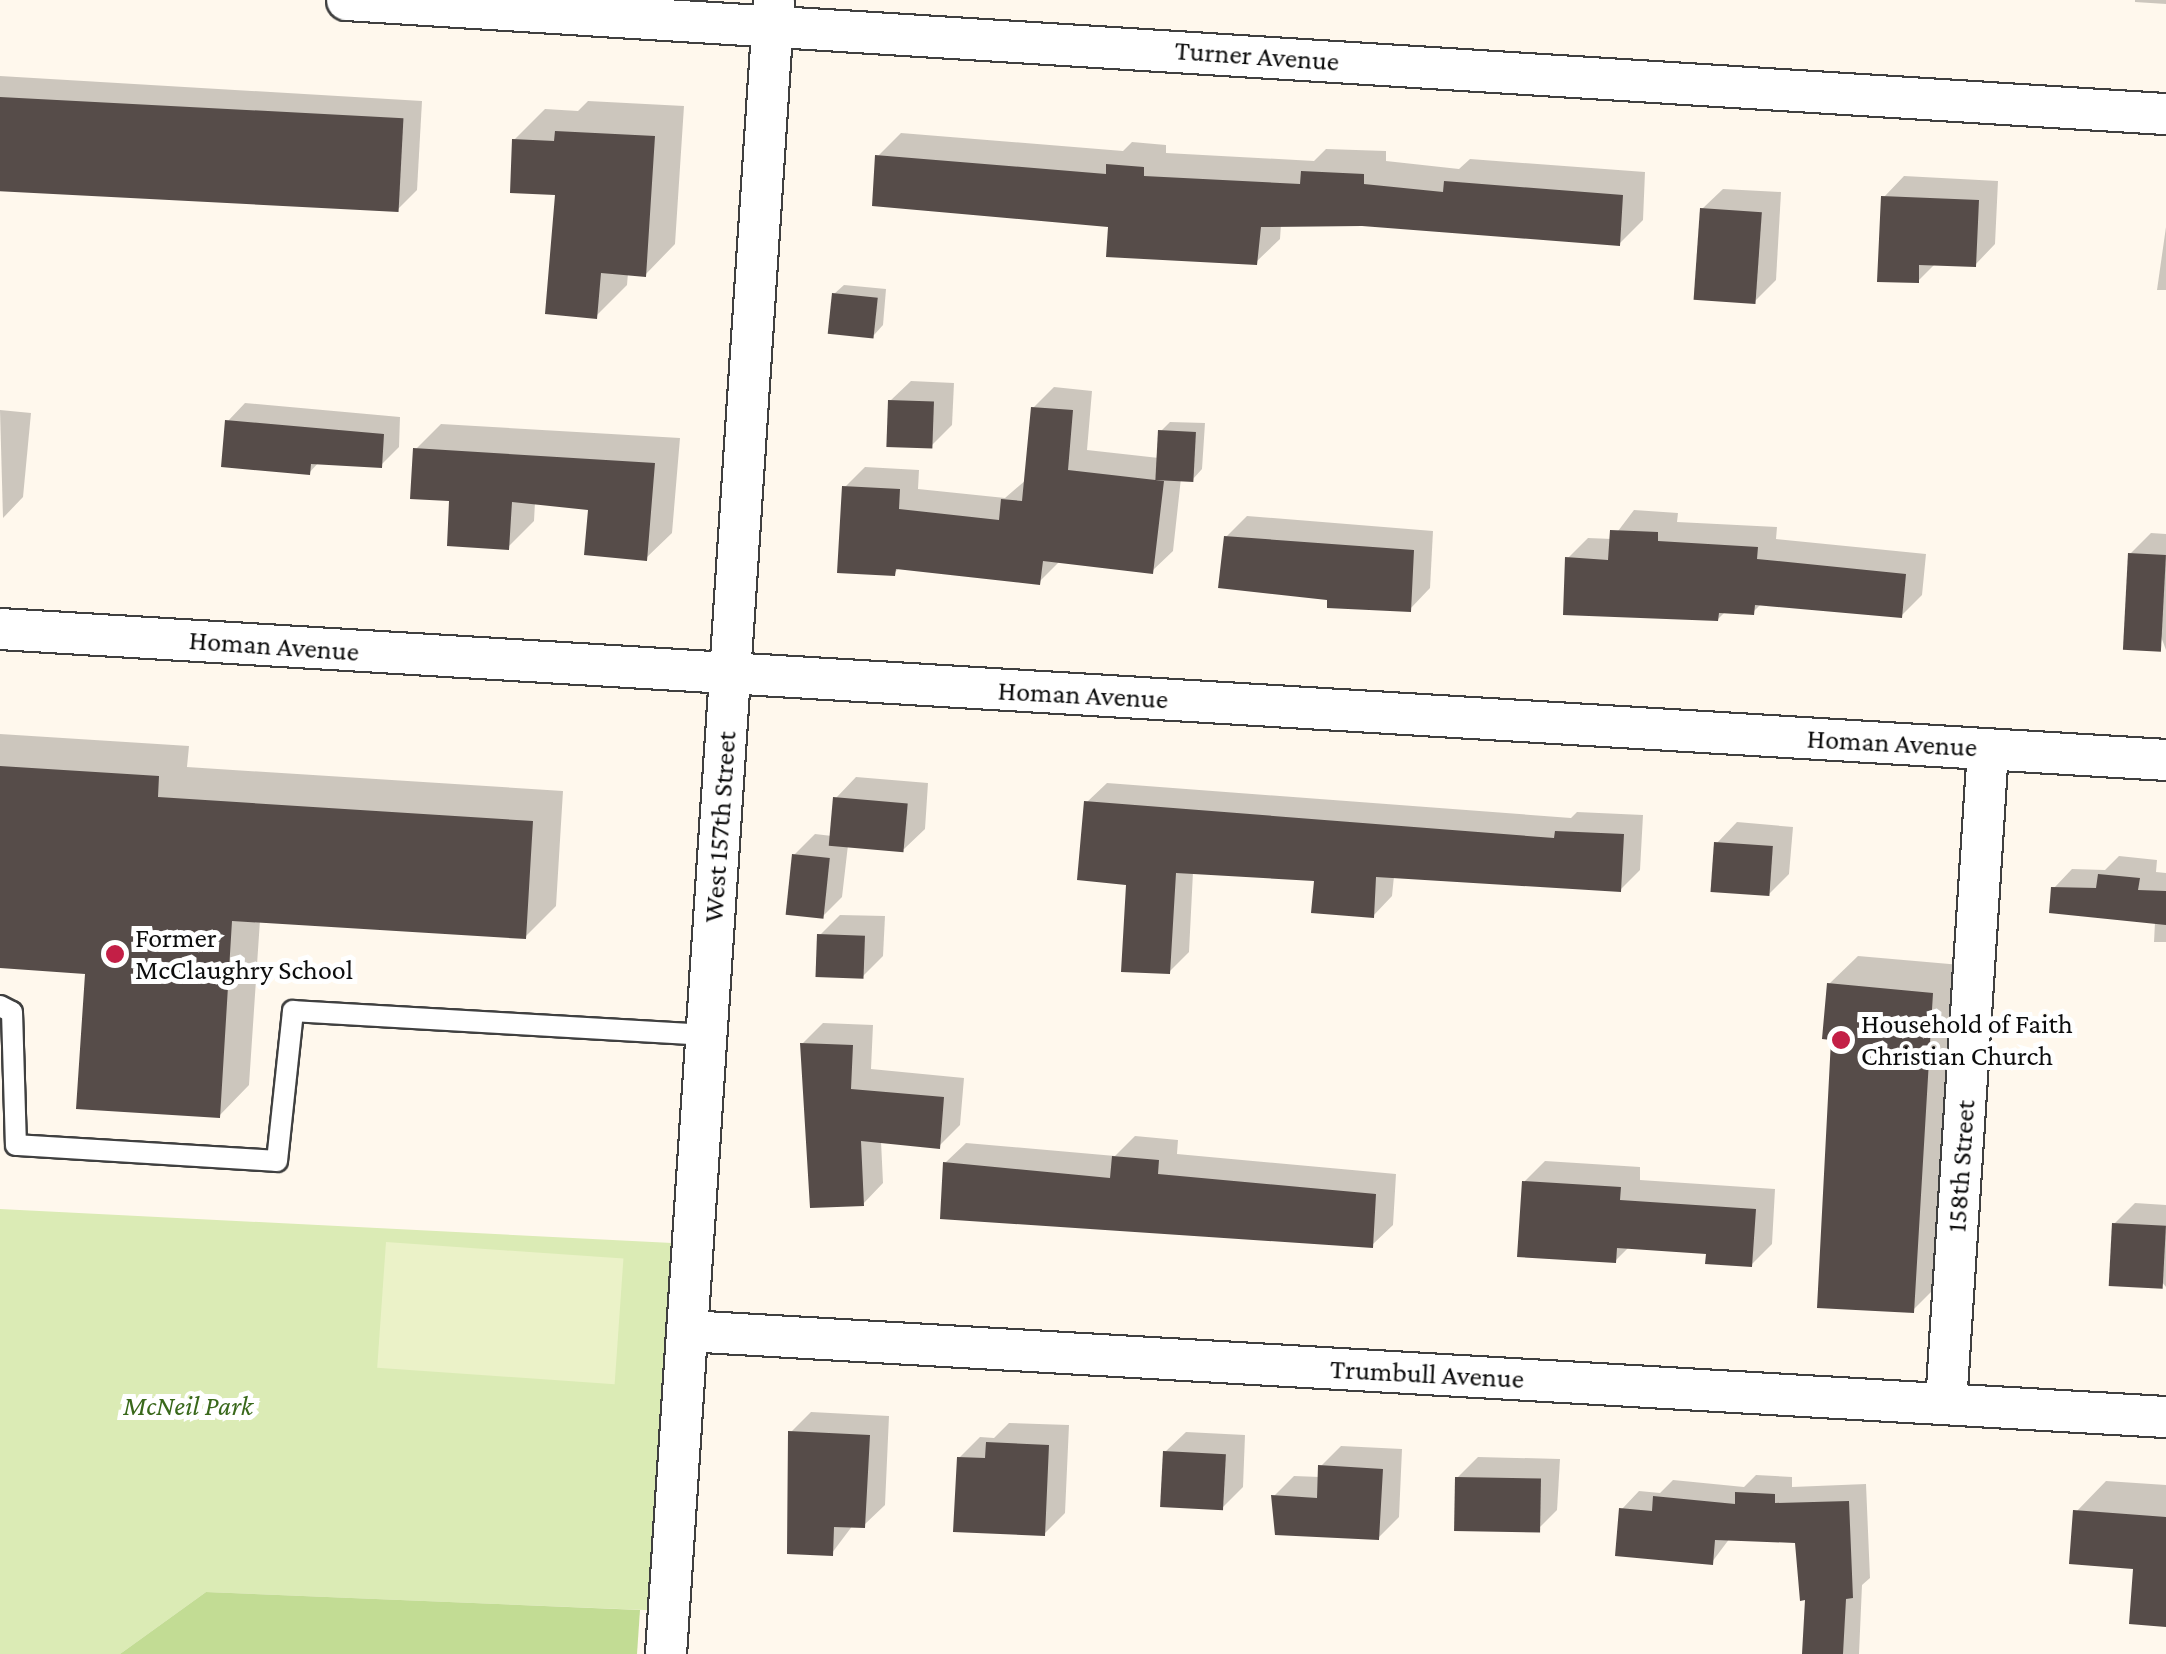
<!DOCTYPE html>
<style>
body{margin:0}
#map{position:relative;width:2166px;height:1654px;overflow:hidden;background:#fff8ed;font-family:"Crimson Pro",serif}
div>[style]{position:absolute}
.green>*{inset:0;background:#dbebb5}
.forest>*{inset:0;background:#c2dc94}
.pitch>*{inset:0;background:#ebf2c8;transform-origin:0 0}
.shadow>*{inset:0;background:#0003}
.building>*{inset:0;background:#564c49;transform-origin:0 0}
.roads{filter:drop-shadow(2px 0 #404040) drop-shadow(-2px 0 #404040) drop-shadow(0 2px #404040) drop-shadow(0 -2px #404040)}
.lane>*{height:20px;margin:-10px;padding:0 10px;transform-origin:10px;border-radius:10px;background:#fff}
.street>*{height:40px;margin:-20px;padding:0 20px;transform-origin:20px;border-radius:20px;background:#fff}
.dots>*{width:28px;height:28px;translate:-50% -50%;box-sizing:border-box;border:5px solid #fff;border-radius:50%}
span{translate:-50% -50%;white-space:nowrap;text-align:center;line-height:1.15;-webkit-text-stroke:10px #fff;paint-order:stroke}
.street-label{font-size:28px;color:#0d0d0d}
.poi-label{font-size:28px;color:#0d0d0d}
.left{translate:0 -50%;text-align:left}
.park-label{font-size:28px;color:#39681b;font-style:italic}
</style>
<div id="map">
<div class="green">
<i style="clip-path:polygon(0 1209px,692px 1244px,669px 1611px,206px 1592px,120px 1654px,0 1654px)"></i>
</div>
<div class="forest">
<i style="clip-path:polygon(206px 1592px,640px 1610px,637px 1654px,120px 1654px)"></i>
</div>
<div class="pitch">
<i style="left:386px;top:1242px;width:238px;height:126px;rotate:4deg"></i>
</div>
<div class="shadow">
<i style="clip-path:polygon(2135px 0,2166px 0,2166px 4px,2135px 2px)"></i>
<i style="clip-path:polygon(0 76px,422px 101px,417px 190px,396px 211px,0 187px)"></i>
<i style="clip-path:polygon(588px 101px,684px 106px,675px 244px,645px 275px,628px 273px,627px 285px,596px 316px,557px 193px,514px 140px,545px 109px,578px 111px)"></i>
<i style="clip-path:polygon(901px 133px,1123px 151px,1132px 142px,1166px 145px,1166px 153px,1314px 161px,1326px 149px,1386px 151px,1386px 161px,1459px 169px,1470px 159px,1645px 172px,1643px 220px,1619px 244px,1362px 224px,1281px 224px,1280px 239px,1256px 262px,878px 156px)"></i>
<i style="clip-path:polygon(1904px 176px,1998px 181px,1995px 244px,1975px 265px,1936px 263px,1918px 281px,1884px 197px)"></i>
<i style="clip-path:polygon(1723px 189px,1781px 192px,1776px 280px,1755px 301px,1702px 209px)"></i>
<i style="clip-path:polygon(2166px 227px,2166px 290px,2157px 290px)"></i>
<i style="clip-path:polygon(844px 285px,886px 289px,883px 325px,874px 335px,834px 294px)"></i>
<i style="clip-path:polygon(911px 381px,954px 383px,952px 425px,931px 446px,890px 401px)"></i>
<i style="clip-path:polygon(1054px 387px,1092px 391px,1087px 450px,1159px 458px,1161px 431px,1170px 422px,1205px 423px,1202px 469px,1193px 479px,1181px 478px,1173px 551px,1152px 571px,1061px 560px,1039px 582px,900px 567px,894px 573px,845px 487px,865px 467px,919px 470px,918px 489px,1005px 498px,1026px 480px,1033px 408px)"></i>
<i style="clip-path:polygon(245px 403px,400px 417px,399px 447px,381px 465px,319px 462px,309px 473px,228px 421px)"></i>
<i style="clip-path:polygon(0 410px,31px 413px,23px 497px,3px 518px)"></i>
<i style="clip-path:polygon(441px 424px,680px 438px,672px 533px,646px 558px,591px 507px,535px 502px,534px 521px,508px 547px,452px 499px,415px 450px)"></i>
<i style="clip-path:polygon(1634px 510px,1678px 513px,1677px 522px,1777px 527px,1776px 539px,1926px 554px,1922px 595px,1901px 616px,1762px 603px,1753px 612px,1726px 611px,1718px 619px,1568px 558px,1588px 538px,1612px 539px)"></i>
<i style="clip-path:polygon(1247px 516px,1433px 531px,1430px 588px,1410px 609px,1330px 597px,1226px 537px)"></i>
<i style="clip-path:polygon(2151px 533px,2166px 534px,2166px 650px,2130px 554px)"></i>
<i style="clip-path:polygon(0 734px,189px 746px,187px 767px,563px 791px,556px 906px,525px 937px,260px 920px,249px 1085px,219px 1116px,87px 971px,0 966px)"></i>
<i style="clip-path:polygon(856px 777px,928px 783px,925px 829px,904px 849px,848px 845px,842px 897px,822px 917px,794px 855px,815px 834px,832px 836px,836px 798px)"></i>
<i style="clip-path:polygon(1107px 783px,1571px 818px,1577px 812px,1643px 815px,1640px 870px,1620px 890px,1394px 876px,1392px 896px,1373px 916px,1316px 879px,1193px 872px,1189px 952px,1169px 972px,1087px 802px)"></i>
<i style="clip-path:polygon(1737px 822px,1793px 827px,1789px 874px,1768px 895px,1717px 843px)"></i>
<i style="clip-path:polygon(2119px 856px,2157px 860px,2156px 872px,2166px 873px,2166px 942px,2154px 942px,2155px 922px,2054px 888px,2072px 869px,2105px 870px)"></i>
<i style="clip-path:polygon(840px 915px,885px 916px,883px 956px,863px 976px,820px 935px)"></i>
<i style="clip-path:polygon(1858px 956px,1961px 965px,1942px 1281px,1913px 1310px,1834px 1038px,1829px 984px)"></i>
<i style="clip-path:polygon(823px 1023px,873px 1025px,871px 1069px,964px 1078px,960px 1125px,939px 1146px,881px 1141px,883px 1183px,863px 1204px,802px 1044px)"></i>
<i style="clip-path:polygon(1135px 1136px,1178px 1140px,1177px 1154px,1396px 1174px,1393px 1225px,1372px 1245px,945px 1163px,966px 1143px,1115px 1156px)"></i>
<i style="clip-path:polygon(1545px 1161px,1640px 1167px,1640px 1180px,1775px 1189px,1772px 1244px,1752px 1264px,1709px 1252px,1630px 1246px,1615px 1261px,1524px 1182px)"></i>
<i style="clip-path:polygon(2135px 1203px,2166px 1205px,2166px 1287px,2114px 1224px)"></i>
<i style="clip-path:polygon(811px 1412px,889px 1416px,885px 1505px,864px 1525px,853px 1525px,832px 1553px,791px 1432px)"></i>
<i style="clip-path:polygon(1009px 1423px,1069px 1425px,1065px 1513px,1044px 1534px,959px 1458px,980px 1437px,994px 1438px)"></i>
<i style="clip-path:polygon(1186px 1432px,1245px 1435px,1243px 1487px,1222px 1508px,1165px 1452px)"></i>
<i style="clip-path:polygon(1341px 1446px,1402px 1449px,1399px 1517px,1378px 1538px,1274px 1496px,1294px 1476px,1320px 1477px,1321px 1466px)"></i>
<i style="clip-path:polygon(1478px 1457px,1560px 1459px,1557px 1510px,1537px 1530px,1457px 1478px)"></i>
<i style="clip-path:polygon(1756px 1475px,1792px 1477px,1792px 1487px,1866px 1484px,1870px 1578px,1862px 1585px,1859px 1654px,1805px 1654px,1808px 1598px,1797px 1541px,1730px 1538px,1712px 1562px,1622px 1509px,1639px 1491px,1660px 1493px,1673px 1480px,1744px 1487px)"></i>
<i style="clip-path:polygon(2106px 1481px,2166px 1485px,2166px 1624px,2135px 1566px,2076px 1512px)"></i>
</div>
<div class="building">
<i style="left:0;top:97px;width:404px;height:94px;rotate:3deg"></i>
<i style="clip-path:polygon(555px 131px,655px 136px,646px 277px,601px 273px,597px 319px,545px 314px,555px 195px,510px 193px,512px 139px,554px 141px)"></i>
<i style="clip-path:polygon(875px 155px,1106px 174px,1106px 164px,1144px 167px,1144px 176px,1300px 184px,1301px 171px,1364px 174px,1364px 184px,1443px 192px,1444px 181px,1623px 195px,1620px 246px,1362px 226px,1261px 227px,1257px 265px,1106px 257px,1108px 227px,872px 206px)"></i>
<i style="clip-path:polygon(1881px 196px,1979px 200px,1976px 267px,1919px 265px,1919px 283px,1877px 282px)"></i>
<i style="left:1700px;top:208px;width:62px;height:92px;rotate:4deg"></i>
<i style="left:832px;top:293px;width:46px;height:41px;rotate:6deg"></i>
<i style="left:888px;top:400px;width:46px;height:47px;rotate:2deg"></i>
<i style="clip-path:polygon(1031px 407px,1073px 410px,1068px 470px,1164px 481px,1153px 574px,1043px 561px,1040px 585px,896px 569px,895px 576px,837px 573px,842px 486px,900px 489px,899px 509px,999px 520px,1001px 499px,1022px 501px)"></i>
<i style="clip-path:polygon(225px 420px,384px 434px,382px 468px,311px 464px,310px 475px,221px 467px)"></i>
<i style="left:1158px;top:430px;width:38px;height:50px;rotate:3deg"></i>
<i style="clip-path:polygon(413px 448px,655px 463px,647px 561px,584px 555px,588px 510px,512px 502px,509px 550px,447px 546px,449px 501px,410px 499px)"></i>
<i style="clip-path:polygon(1610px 530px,1658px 532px,1658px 541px,1758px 547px,1757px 559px,1906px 574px,1902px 618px,1755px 605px,1754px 615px,1719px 613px,1718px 621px,1563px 615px,1565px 557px,1608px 560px)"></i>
<i style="clip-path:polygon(1224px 536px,1414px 550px,1411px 612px,1327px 608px,1327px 600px,1218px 588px)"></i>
<i style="left:2128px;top:553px;width:38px;height:97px;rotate:3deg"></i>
<i style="clip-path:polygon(0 766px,159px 776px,158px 797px,533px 821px,526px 939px,232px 921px,220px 1118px,76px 1109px,85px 974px,0 968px)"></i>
<i style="left:833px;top:797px;width:75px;height:49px;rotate:5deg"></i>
<i style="clip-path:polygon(1084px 801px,1554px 838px,1555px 831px,1624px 834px,1621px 892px,1376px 877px,1374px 918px,1311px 913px,1314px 881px,1176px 873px,1170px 974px,1121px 972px,1126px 885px,1077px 880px)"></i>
<i style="left:1714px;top:842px;width:59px;height:50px;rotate:4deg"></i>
<i style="left:792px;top:854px;width:38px;height:61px;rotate:6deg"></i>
<i style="clip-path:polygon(2098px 874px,2140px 878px,2138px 890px,2166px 891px,2166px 925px,2049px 913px,2051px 887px,2096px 888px)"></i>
<i style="left:817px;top:934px;width:48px;height:43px;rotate:2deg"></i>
<i style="clip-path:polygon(1827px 983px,1933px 993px,1914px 1313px,1817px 1308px,1831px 1040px,1822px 1039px)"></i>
<i style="clip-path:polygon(800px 1043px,853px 1045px,851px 1089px,944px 1097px,940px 1149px,861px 1141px,864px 1206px,810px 1208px)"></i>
<i style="clip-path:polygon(1112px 1156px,1159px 1160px,1158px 1174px,1376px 1194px,1373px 1248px,940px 1219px,943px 1162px,1110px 1178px)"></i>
<i style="clip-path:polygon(1522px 1181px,1621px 1187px,1620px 1200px,1756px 1209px,1752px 1267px,1705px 1264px,1706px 1254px,1617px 1248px,1616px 1263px,1517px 1257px)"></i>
<i style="left:2112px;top:1223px;width:54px;height:63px;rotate:3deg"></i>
<i style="clip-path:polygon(788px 1431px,870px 1435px,865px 1528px,834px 1527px,833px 1556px,787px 1554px)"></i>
<i style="clip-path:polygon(986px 1442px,1049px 1445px,1045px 1536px,953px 1532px,957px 1457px,985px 1458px)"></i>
<i style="left:1163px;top:1451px;width:63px;height:56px;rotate:3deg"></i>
<i style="clip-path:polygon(1318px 1465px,1383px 1469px,1379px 1540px,1275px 1535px,1271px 1495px,1317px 1498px)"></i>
<i style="left:1455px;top:1477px;width:86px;height:54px;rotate:1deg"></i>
<i style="clip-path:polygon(1735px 1492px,1775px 1494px,1775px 1503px,1849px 1501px,1853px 1598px,1846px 1599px,1843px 1654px,1802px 1654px,1805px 1600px,1800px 1601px,1795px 1543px,1715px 1540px,1713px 1565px,1615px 1556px,1619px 1508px,1652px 1511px,1653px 1496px,1735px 1504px)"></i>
<i style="clip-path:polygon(2073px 1510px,2166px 1517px,2166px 1627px,2129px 1624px,2133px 1569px,2069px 1564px)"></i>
</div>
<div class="roads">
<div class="lane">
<i style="left:0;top:1006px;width:13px;rotate:27deg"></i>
<i style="left:12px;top:1012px;width:133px;rotate:88.3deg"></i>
<i style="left:16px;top:1145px;width:261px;rotate:3.5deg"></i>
<i style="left:277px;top:1161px;width:151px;rotate:-83.9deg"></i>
<i style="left:293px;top:1011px;width:414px;rotate:3.3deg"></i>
</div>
<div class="street">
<i style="left:347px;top:0;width:1823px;rotate:3.59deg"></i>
<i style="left:0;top:629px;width:2170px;rotate:3.46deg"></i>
<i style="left:687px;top:1331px;width:1481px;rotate:3.33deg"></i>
<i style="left:1946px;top:1404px;width:656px;rotate:-86.33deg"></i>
<i style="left:666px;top:1654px;width:1657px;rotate:-86.26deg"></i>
</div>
</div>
<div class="dots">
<i style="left:115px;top:954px;background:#c31f46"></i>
<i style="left:1841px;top:1040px;background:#c31f46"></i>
</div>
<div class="street-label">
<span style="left:1257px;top:56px;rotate:4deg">Turner Avenue</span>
<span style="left:274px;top:646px;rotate:4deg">Homan Avenue</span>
<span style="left:1083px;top:695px;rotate:3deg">Homan Avenue</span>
<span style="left:1892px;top:743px;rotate:3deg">Homan Avenue</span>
<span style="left:720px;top:827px;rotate:-86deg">West 157th Street</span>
<span style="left:1961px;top:1166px;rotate:-86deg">158th Street</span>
<span style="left:1427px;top:1374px;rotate:3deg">Trumbull Avenue</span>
</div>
<div class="poi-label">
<span class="left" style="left:135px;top:954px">Former<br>McClaughry School</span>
<span class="left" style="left:1861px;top:1040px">Household of Faith<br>Christian Church</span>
</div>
<div class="park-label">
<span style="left:188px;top:1406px">McNeil Park</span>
</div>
</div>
